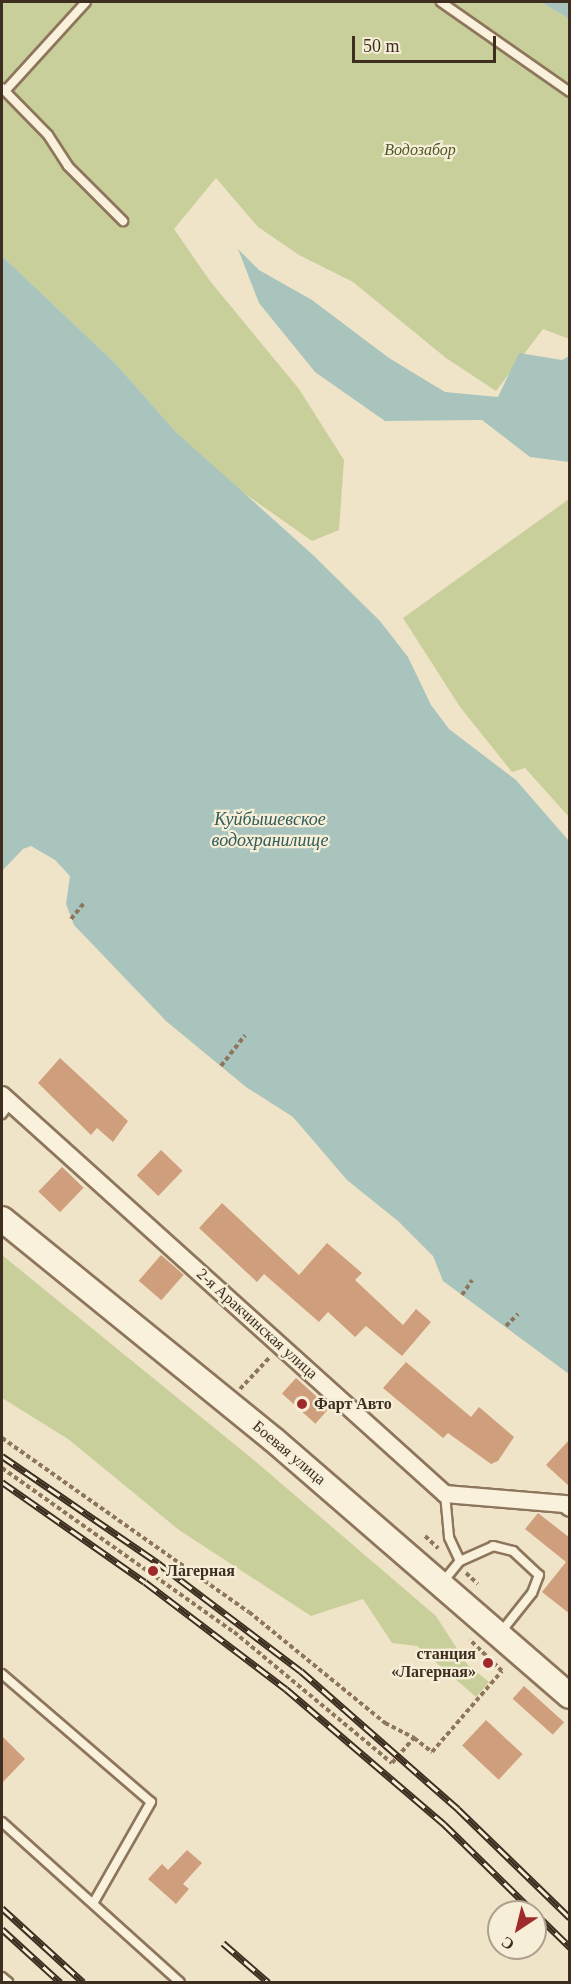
<!DOCTYPE html>
<meta charset="utf-8">
<style>
body{margin:0}
#map{position:relative;width:571px;height:1984px;overflow:hidden;background:#f0e4c8;font-family:Georgia,serif}
div>[style]{position:absolute}
.green>*{inset:0;background:#c9cf9b}
.water>*{inset:0;background:#a9c4bc}
.building>*{inset:0;background:#cf9f7d;transform-origin:0 0}
.path>*{height:4px;margin-top:-2px;transform-origin:0;background:repeating-linear-gradient(90deg,#8d765c 0 4.5px,transparent 0 7.5px)}
.roads{filter:drop-shadow(2px 0 #8d765c) drop-shadow(-2px 0 #8d765c) drop-shadow(0 2px #8d765c) drop-shadow(0 -2px #8d765c)}
.service>*{height:8px;margin:-4px;padding:0 4px;transform-origin:4px;border-radius:4px;background:#faf1dc}
.minor>*{height:16px;margin:-8px;padding:0 8px;transform-origin:8px;border-radius:8px;background:#faf1dc}
.secondary>*{height:24px;margin:-12px;padding:0 12px;transform-origin:12px;border-radius:12px;background:#faf1dc}
.rail>*{height:7px;margin-top:-3.5px;transform-origin:0;background:repeating-linear-gradient(90deg,#f7eed8 0 14px,#3d2e20 0 28px);box-sizing:border-box;border-block:2px solid #3d2e20}
.dots>*{width:16px;height:16px;translate:-50% -50%;box-sizing:border-box;border:3px solid #f7eed8;border-radius:50%}
span{translate:-50% -50%;white-space:nowrap;text-align:center;line-height:1.15;-webkit-text-stroke:4.5px #f7eed8;paint-order:stroke}
.park-label{font-size:16px;color:#4d5a26;font-style:italic}
.street-label{font-size:16px;color:#3d2e20}
.poi-label{font-size:16px;color:#3d2e20;font-weight:700}
.left{translate:0 -50%;text-align:left}
.right{translate:-100% -50%;text-align:right}
.water-label{font-size:18px;color:#2f5d5a;font-style:italic}
.frame{position:absolute;inset:0;border:3px solid #3d2e20;pointer-events:none}
.north{position:absolute;left:487px;top:1900px;width:60px;height:60px;box-sizing:border-box;background:#f7eed8;border:2px solid #ada18e;border-radius:50%;rotate:215deg;font-size:16px;font-weight:700;line-height:24px;text-align:center;color:#3d2e20}
.north::after{content:'';display:block;margin:auto;width:21px;height:27px;background:#9e2a2b;clip-path:polygon(50% 0,100% 100%,50% 72%,0 100%)}
.scale{position:absolute;left:352px;top:36px;width:144px;height:27px;box-sizing:border-box;border:3px solid #3d2e20;border-top:0;padding-left:8px;font-size:18px;line-height:21px;white-space:nowrap;color:#3d2e20;-webkit-text-stroke:4px #f7eed8;paint-order:stroke}
</style>
<div id="map">
<div class="green">
<i style="clip-path:polygon(2px 2px,541px 2px,569px 19px,569px 339px,543px 329px,496px 391px,446px 358px,353px 282px,299px 255px,258px 227px,216px 178px,174px 229px,210px 281px,299px 389px,344px 460px,339px 530px,312px 541px,241px 491px,176px 432px,116px 364px,2px 256px)"></i>
<i style="clip-path:polygon(569px 499px,569px 817px,525px 768px,512px 772px,460px 707px,403px 618px)"></i>
<i style="clip-path:polygon(2px 1255px,255px 1461px,436px 1616px,467px 1664px,489px 1682px,476px 1697px,417px 1646px,392px 1643px,363px 1599px,311px 1616px,179px 1530px,68px 1439px,2px 1398px)"></i>
</div>
<div class="water">
<i style="clip-path:polygon(541px 2px,569px 2px,569px 19px)"></i>
<i style="clip-path:polygon(238px 249px,259px 270px,312px 300px,389px 358px,445px 392px,498px 397px,519px 353px,562px 360px,569px 356px,569px 462px,530px 457px,482px 420px,385px 421px,315px 372px,259px 303px)"></i>
<i style="clip-path:polygon(2px 256px,116px 364px,176px 432px,313px 555px,380px 621px,408px 657px,431px 705px,449px 729px,516px 780px,569px 841px,569px 1374px,443px 1281px,433px 1256px,398px 1221px,347px 1180px,293px 1117px,246px 1087px,166px 1021px,74px 925px,66px 904px,70px 876px,55px 860px,31px 846px,23px 849px,2px 871px)"></i>
</div>
<div class="building">
<i style="clip-path:polygon(60px 1058px,128px 1121px,113px 1142px,97px 1128px,91px 1135px,38px 1083px)"></i>
<i style="left:161px;top:1150px;width:30px;height:35px;rotate:44deg"></i>
<i style="left:62px;top:1167px;width:30px;height:34px;rotate:44deg"></i>
<i style="clip-path:polygon(222px 1203px,299px 1275px,327px 1243px,362px 1273px,355px 1280px,403px 1325px,416px 1309px,431px 1322px,402px 1356px,366px 1326px,355px 1337px,328px 1312px,319px 1322px,264px 1274px,257px 1282px,199px 1228px)"></i>
<i style="left:161px;top:1255px;width:30px;height:34px;rotate:41deg"></i>
<i style="clip-path:polygon(406px 1362px,471px 1417px,479px 1407px,514px 1437px,498px 1461px,491px 1464px,448px 1433px,443px 1438px,383px 1388px)"></i>
<i style="left:296px;top:1378px;width:45px;height:21px;rotate:42deg"></i>
<i style="clip-path:polygon(570px 1439px,570px 1487px,546px 1465px)"></i>
<i style="clip-path:polygon(538px 1513px,570px 1538px,570px 1614px,542px 1592px,566px 1562px,525px 1529px)"></i>
<i style="left:524px;top:1686px;width:54px;height:17px;rotate:42deg"></i>
<i style="left:486px;top:1720px;width:50px;height:35px;rotate:43deg"></i>
<i style="clip-path:polygon(2px 1736px,25px 1759px,2px 1783px)"></i>
<i style="clip-path:polygon(187px 1850px,202px 1863px,183px 1884px,189px 1889px,176px 1904px,148px 1879px,162px 1864px,168px 1870px)"></i>
</div>
<div class="path">
<i style="left:71px;top:919px;width:22px;rotate:-51deg"></i>
<i style="left:221px;top:1066px;width:39px;rotate:-52deg"></i>
<i style="left:462px;top:1295px;width:18px;rotate:-56deg"></i>
<i style="left:506px;top:1326px;width:17px;rotate:-45deg"></i>
<i style="left:240px;top:1389px;width:44px;rotate:-46.8deg"></i>
<i style="left:2px;top:1438px;width:302px;rotate:35.2deg"></i>
<i style="left:249px;top:1612px;width:176px;rotate:39.2deg"></i>
<i style="left:385px;top:1723px;width:33px;rotate:27deg"></i>
<i style="left:2px;top:1468px;width:284px;rotate:35.3deg"></i>
<i style="left:234px;top:1632px;width:205px;rotate:39.7deg"></i>
<i style="left:392px;top:1763px;width:33px;rotate:-49deg"></i>
<i style="left:414px;top:1738px;width:23px;rotate:38deg"></i>
<i style="left:432px;top:1752px;width:107px;rotate:-49.2deg"></i>
<i style="left:502px;top:1671px;width:45px;rotate:-135.9deg"></i>
<i style="left:425px;top:1536px;width:18px;rotate:43deg"></i>
<i style="left:466px;top:1573px;width:16px;rotate:43deg"></i>
</div>
<div class="roads">
<div class="service">
<i style="left:441px;top:2px;width:157px;rotate:34.9deg"></i>
<i style="left:2px;top:88px;width:66px;rotate:45.6deg"></i>
<i style="left:48px;top:135px;width:37px;rotate:57deg"></i>
<i style="left:68px;top:166px;width:78px;rotate:45deg"></i>
<i style="left:5px;top:91px;width:120px;rotate:-47.7deg"></i>
<i style="left:2px;top:1114px;width:15px;rotate:-53deg"></i>
<i style="left:460px;top:1561px;width:36px;rotate:-24deg"></i>
<i style="left:493px;top:1546px;width:21px;rotate:14deg"></i>
<i style="left:513px;top:1551px;width:35px;rotate:43deg"></i>
<i style="left:539px;top:1575px;width:19px;rotate:111deg"></i>
<i style="left:532px;top:1593px;width:50px;rotate:128.5deg"></i>
<i style="left:442px;top:1583px;width:28px;rotate:-51deg"></i>
<i style="left:460px;top:1561px;width:26px;rotate:-115deg"></i>
<i style="left:449px;top:1537px;width:43px;rotate:-95.3deg"></i>
<i style="left:2px;top:1674px;width:196px;rotate:40.7deg"></i>
<i style="left:151px;top:1802px;width:115px;rotate:119.7deg"></i>
<i style="left:2px;top:1822px;width:239px;rotate:42deg"></i>
<i style="left:2px;top:1977px;width:8px;rotate:40deg"></i>
</div>
<div class="minor">
<i style="left:2px;top:1095px;width:596px;rotate:42.01deg"></i>
<i style="left:445px;top:1494px;width:120px;rotate:4.8deg"></i>
<i style="left:565px;top:1504px;width:6px;rotate:39deg"></i>
</div>
<div class="secondary">
<i style="left:2px;top:1219px;width:350px;rotate:39.1deg"></i>
<i style="left:274px;top:1440px;width:391px;rotate:40.9deg"></i>
</div>
</div>
<div class="rail">
<i style="left:2px;top:1456px;width:189px;rotate:34.4deg"></i>
<i style="left:158px;top:1563px;width:179px;rotate:37.1deg"></i>
<i style="left:301px;top:1671px;width:209px;rotate:41.3deg"></i>
<i style="left:458px;top:1809px;width:156px;rotate:44.2deg"></i>
<i style="left:2px;top:1482px;width:174px;rotate:35deg"></i>
<i style="left:145px;top:1582px;width:177px;rotate:37.2deg"></i>
<i style="left:286px;top:1689px;width:208px;rotate:40.5deg"></i>
<i style="left:444px;top:1824px;width:126px;rotate:44.4deg"></i>
<i style="left:2px;top:1908px;width:110px;rotate:42.4deg"></i>
<i style="left:535px;top:1913px;width:49px;rotate:44.2deg"></i>
<i style="left:2px;top:1929px;width:79px;rotate:42.4deg"></i>
<i style="left:223px;top:1943px;width:60px;rotate:40.9deg"></i>
</div>
<div class="dots">
<i style="left:302px;top:1404px;background:#9e2a2b"></i>
<i style="left:153px;top:1571px;background:#9e2a2b"></i>
<i style="left:488px;top:1663px;background:#9e2a2b"></i>
</div>
<div class="park-label">
<span style="left:420px;top:150px">Водозабор</span>
</div>
<div class="street-label">
<span style="left:257px;top:1324px;rotate:42deg">2-я Аракчинская улица</span>
<span style="left:289px;top:1453px;rotate:40deg">Боевая улица</span>
</div>
<div class="poi-label">
<span class="left" style="left:314px;top:1404px">Фарт Авто</span>
<span class="left" style="left:166px;top:1571px">Лагерная</span>
<span class="right" style="left:476px;top:1663px">станция<br>«Лагерная»</span>
</div>
<div class="water-label">
<span style="left:270px;top:830px">Куйбышевское<br>водохранилище</span>
</div>
<div class="frame"></div>
<div class="north">С</div>
<div class="scale">50 m</div>
</div>
